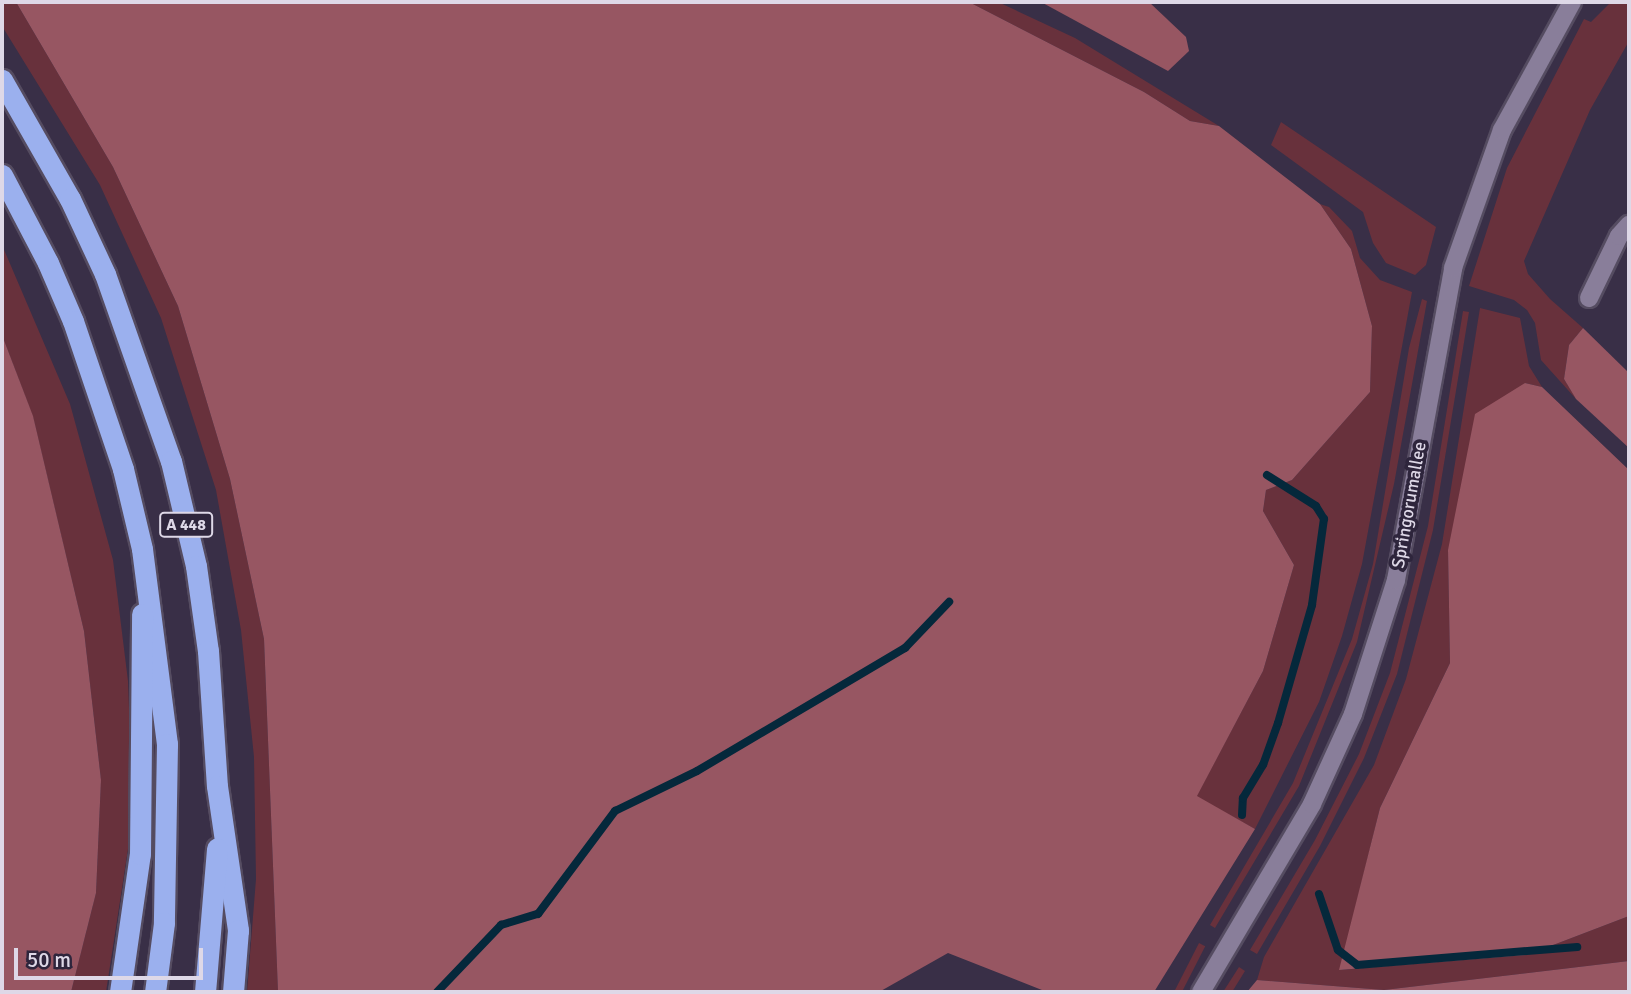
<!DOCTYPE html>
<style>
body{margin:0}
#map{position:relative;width:1631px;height:994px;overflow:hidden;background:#392f47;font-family:Signika,sans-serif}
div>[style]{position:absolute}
.green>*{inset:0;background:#68313c;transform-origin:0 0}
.forest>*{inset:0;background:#975662}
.stream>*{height:8px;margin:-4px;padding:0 4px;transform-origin:4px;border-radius:4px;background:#05283b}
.roads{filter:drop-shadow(2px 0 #554c61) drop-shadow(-2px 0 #554c61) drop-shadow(0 2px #554c61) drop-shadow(0 -2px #554c61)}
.minor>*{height:18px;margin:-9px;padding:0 9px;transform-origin:9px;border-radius:9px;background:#897e9a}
.motorway>*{height:21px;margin:-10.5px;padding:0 10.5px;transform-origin:10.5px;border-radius:10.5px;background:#9bb0ee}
span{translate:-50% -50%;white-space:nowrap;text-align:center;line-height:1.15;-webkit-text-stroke:7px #2e253c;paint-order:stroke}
.shield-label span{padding:2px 5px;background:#2e253c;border:2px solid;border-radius:5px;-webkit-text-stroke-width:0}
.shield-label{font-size:16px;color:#ded8e7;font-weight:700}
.street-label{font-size:18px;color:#ded8e7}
.frame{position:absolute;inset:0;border:4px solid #ded8e7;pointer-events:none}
.scale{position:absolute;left:14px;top:948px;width:189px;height:32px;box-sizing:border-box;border:4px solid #ded8e7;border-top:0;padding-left:9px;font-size:21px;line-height:24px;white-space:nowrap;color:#ded8e7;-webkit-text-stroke:5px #2e253c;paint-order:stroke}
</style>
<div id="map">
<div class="green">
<i style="clip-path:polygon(2px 2px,16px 2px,113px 167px,178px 306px,230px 479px,264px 639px,278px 992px,247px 992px,256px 879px,254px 757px,241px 630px,216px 490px,161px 318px,100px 185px,2px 26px)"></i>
<i style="clip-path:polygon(969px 2px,998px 2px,1075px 38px,1219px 126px,1190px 121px,1144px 92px)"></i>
<i style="clip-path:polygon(1629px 2px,1629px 41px,1590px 110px,1524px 261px,1528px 274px,1550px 299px,1583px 328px,1569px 345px,1564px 379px,1576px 399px,1541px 360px,1535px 323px,1527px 310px,1514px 300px,1469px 286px,1507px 168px,1584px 19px,1591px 22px,1610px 3px)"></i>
<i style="clip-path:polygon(1281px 122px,1436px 227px,1426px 265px,1415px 275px,1386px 263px,1373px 243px,1363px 212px,1271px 145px)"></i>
<i style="clip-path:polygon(1320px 204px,1329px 207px,1352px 231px,1360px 258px,1380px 280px,1412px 292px,1362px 564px,1342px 636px,1319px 702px,1255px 829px,1196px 797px,1263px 671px,1294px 565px,1263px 511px,1266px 490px,1292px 480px,1370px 392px,1372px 326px,1351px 249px)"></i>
<i style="clip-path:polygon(2px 245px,70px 404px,113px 560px,128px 681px,132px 791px,128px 849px,106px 992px,71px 992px,96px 893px,101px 780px,84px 631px,33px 417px,2px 335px)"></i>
<i style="clip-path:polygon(1422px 299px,1427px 301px,1394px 484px,1357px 642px,1299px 786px,1215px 928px,1210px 925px,1293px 783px,1352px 639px,1373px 564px,1409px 348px)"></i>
<i style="clip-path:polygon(1480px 308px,1520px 318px,1529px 366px,1542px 387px,1525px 383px,1448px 550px,1450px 663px,1380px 808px,1340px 970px,1527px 955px,1629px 916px,1629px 961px,1384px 990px,1257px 980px,1264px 957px,1374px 765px,1406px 679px,1442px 544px)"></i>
<i style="clip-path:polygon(1463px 311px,1469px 312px,1433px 530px,1397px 674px,1364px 758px,1320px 846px,1257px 954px,1250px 950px,1315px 840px,1359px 754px,1390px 673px,1428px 526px)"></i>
<i style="left:1199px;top:943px;width:7px;height:57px;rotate:27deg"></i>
<i style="clip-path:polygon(1239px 967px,1245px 971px,1232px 992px,1223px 992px)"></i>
</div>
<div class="forest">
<i style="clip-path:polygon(16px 2px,969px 2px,1144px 92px,1190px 121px,1219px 126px,1320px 204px,1351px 249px,1372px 326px,1370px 392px,1292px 480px,1266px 490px,1263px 511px,1294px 565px,1263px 671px,1197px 796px,1255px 829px,1154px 992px,1047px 992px,948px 953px,879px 992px,278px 992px,264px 639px,230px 479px,178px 306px,113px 167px)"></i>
<i style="clip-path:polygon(1041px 2px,1149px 2px,1186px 37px,1189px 51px,1168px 71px)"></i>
<i style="clip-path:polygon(1583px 328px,1629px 373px,1629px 448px,1576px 399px,1564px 379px,1569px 345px)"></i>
<i style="clip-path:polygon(2px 335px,33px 416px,84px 631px,101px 780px,96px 893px,71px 992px,2px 992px)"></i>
<i style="clip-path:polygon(1525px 383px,1542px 387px,1629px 470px,1629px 916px,1527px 955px,1339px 970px,1380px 808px,1450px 663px,1448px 550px,1475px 414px)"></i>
<i style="clip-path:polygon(1629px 961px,1629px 992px,1247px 992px,1257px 980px,1384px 990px)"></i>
</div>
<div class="stream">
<i style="left:1242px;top:815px;width:17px;rotate:-87deg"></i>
<i style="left:1243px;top:798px;width:39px;rotate:-59deg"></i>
<i style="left:1263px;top:765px;width:45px;rotate:-70.3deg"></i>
<i style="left:1278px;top:723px;width:123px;rotate:-73.9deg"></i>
<i style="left:1312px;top:605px;width:87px;rotate:-82.1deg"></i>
<i style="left:1324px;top:519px;width:15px;rotate:-122deg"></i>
<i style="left:1316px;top:506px;width:58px;rotate:-147.7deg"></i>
<i style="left:1319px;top:894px;width:59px;rotate:71.3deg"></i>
<i style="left:1338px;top:950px;width:24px;rotate:38deg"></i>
<i style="left:1357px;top:965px;width:221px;rotate:-4.7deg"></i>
<i style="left:437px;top:992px;width:93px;rotate:-46.3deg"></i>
<i style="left:501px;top:925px;width:39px;rotate:-17deg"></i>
<i style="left:538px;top:914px;width:129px;rotate:-53.2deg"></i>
<i style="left:615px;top:811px;width:91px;rotate:-26deg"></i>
<i style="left:697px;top:771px;width:242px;rotate:-30.6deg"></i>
<i style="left:905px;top:648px;width:64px;rotate:-46.3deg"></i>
</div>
<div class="roads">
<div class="minor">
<i style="left:1589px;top:298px;width:69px;rotate:-64.2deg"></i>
<i style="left:1619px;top:236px;width:15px;rotate:-48deg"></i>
<i style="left:1201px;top:992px;width:218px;rotate:-59.4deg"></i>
<i style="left:1312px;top:804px;width:99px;rotate:-65.5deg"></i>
<i style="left:1353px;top:714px;width:141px;rotate:-72.2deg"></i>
<i style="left:1396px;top:580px;width:317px;rotate:-79.6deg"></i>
<i style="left:1453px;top:268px;width:146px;rotate:-70.5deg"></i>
<i style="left:1502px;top:130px;width:146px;rotate:-61.3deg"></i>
</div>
<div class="motorway">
<i style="left:2px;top:80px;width:137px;rotate:60.3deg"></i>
<i style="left:70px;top:199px;width:83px;rotate:65deg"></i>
<i style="left:105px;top:274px;width:198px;rotate:70.6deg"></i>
<i style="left:171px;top:461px;width:108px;rotate:76.6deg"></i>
<i style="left:196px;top:566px;width:86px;rotate:82deg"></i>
<i style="left:208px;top:651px;width:135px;rotate:86.2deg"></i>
<i style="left:217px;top:786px;width:146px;rotate:81.7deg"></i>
<i style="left:238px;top:930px;width:62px;rotate:94.6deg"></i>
<i style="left:2px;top:175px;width:99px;rotate:62.4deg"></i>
<i style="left:48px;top:263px;width:63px;rotate:66.7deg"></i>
<i style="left:73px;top:321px;width:156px;rotate:71.3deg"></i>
<i style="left:123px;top:469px;width:82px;rotate:76.6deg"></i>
<i style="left:142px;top:549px;width:197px;rotate:82.7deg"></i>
<i style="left:167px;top:744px;width:179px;rotate:91deg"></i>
<i style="left:164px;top:923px;width:70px;rotate:97.4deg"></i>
<i style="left:120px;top:992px;width:139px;rotate:-81.8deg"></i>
<i style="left:140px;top:854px;width:240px;rotate:-89.5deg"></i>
<i style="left:205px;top:992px;width:144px;rotate:-85.2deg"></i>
</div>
</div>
<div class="shield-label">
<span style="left:186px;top:525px">A 448</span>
</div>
<div class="street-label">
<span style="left:1409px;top:505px;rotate:-80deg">Springorumallee</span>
</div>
<div class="frame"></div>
<div class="scale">50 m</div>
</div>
